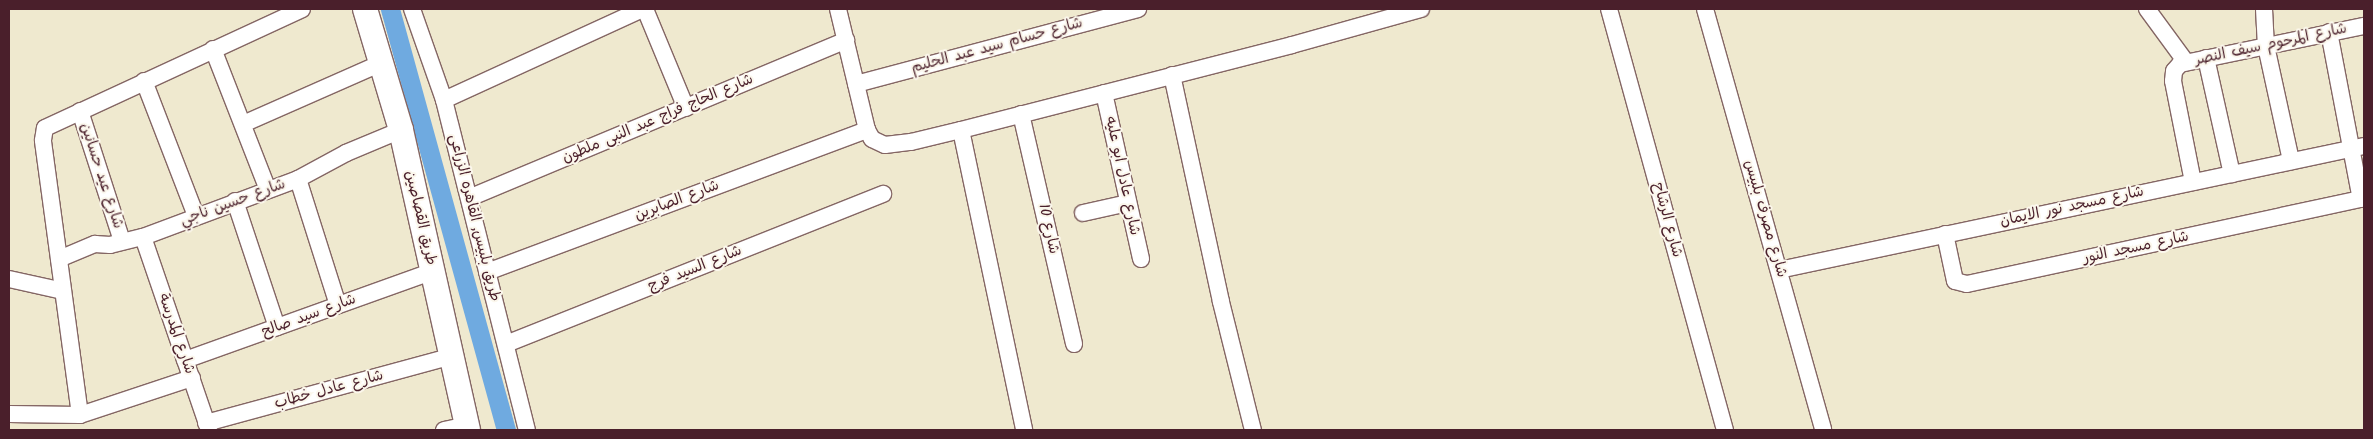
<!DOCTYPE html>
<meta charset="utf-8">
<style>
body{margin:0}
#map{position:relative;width:2373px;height:439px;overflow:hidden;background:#efe9cf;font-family:Kalam,"Playpen Sans Arabic",sans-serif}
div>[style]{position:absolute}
.canal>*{height:19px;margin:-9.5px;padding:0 9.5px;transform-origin:9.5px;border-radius:9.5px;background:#6faae0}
.roads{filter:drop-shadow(1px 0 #846664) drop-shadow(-1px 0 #846664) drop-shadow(0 1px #846664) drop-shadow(0 -1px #846664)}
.street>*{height:16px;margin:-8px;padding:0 8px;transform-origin:8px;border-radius:8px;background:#fff}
.secondary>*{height:24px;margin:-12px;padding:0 12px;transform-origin:12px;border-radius:12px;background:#fff}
span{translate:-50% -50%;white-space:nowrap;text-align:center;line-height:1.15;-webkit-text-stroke:4px #fbf7ec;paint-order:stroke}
.street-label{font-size:15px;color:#4a1f2b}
.frame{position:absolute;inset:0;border:10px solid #4a1f2b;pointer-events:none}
</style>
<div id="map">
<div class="canal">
<i style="left:390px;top:9px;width:437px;rotate:74.6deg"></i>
</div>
<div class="roads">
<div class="street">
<i style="left:412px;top:9px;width:96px;rotate:70.6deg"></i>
<i style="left:444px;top:100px;width:340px;rotate:75.9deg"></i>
<i style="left:645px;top:9px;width:107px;rotate:67.5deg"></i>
<i style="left:838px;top:9px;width:124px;rotate:76.5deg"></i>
<i style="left:867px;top:130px;width:10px;rotate:61deg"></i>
<i style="left:872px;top:139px;width:14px;rotate:25deg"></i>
<i style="left:885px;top:145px;width:26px;rotate:-7deg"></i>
<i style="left:911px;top:142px;width:51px;rotate:-13.5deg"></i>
<i style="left:961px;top:130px;width:342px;rotate:-14.4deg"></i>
<i style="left:1292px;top:45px;width:134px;rotate:-15.6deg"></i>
<i style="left:1609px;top:9px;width:437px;rotate:74.6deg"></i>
<i style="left:1705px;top:9px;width:437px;rotate:74.3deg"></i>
<i style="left:2147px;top:9px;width:66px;rotate:53.7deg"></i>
<i style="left:2264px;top:9px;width:37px;rotate:87deg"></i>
<i style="left:2266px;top:46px;width:118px;rotate:77.7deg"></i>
<i style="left:2329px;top:32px;width:170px;rotate:79.2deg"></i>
<i style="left:213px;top:49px;width:151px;rotate:68.7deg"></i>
<i style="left:2206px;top:58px;width:119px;rotate:77.4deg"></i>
<i style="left:1172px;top:75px;width:232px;rotate:77.8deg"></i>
<i style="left:1221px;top:302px;width:132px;rotate:76deg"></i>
<i style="left:144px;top:81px;width:145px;rotate:68.9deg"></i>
<i style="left:856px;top:84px;width:292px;rotate:-14.9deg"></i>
<i style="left:1104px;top:93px;width:170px;rotate:77.4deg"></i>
<i style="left:444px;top:100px;width:219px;rotate:-24.6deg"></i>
<i style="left:80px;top:111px;width:137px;rotate:72.1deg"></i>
<i style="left:1021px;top:114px;width:236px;rotate:77deg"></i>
<i style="left:243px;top:124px;width:151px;rotate:-23.8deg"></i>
<i style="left:961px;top:130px;width:307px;rotate:78.1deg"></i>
<i style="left:298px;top:179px;width:132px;rotate:72.4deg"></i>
<i style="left:2193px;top:182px;width:103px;rotate:-101.2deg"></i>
<i style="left:2173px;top:81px;width:10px;rotate:-84deg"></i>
<i style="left:2174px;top:71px;width:9px;rotate:-49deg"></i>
<i style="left:2180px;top:64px;width:188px;rotate:-11.7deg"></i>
<i style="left:469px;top:198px;width:409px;rotate:-22.7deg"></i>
<i style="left:235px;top:201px;width:133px;rotate:71.6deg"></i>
<i style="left:1083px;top:213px;width:46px;rotate:-12.5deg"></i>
<i style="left:1945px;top:234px;width:48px;rotate:78deg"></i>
<i style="left:1955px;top:281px;width:12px;rotate:14deg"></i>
<i style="left:1967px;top:284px;width:406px;rotate:-12.2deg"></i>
<i style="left:143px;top:237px;width:204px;rotate:71.1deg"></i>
<i style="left:59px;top:259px;width:39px;rotate:-23deg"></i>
<i style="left:95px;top:244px;width:15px;rotate:4deg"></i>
<i style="left:110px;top:245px;width:34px;rotate:-14deg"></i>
<i style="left:143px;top:237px;width:165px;rotate:-20.5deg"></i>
<i style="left:298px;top:179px;width:55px;rotate:-28.4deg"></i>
<i style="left:346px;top:153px;width:60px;rotate:-22.7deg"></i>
<i style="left:1779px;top:270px;width:598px;rotate:-11.97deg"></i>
<i style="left:487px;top:272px;width:406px;rotate:-20.5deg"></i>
<i style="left:9px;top:279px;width:55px;rotate:12.5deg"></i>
<i style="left:506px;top:344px;width:406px;rotate:-21.7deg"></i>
<i style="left:185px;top:360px;width:263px;rotate:-19.7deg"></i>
<i style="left:9px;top:414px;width:71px;rotate:0.8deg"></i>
<i style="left:80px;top:415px;width:118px;rotate:-18.3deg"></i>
<i style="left:80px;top:415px;width:277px;rotate:-97.7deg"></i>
<i style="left:43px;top:140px;width:12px;rotate:-81deg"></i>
<i style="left:45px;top:128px;width:283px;rotate:-24.8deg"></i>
<i style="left:206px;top:423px;width:255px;rotate:-15.2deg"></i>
<i style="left:444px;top:430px;width:24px;rotate:-12deg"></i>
</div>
<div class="secondary">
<i style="left:365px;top:9px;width:126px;rotate:73.4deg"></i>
<i style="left:401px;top:130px;width:307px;rotate:77.4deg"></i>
</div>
</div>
<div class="street-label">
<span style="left:2271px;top:45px;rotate:-12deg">شارع المرحوم سيف النصر</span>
<span style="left:997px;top:46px;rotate:-15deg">شارع حسام سيد عبد الحليم</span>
<span style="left:658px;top:119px;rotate:-23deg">شارع الحاج فراج عبد النبى ملطون</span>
<span style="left:101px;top:176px;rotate:72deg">شارع عيد حسانين</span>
<span style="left:1122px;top:176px;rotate:78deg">شارع عادل ابو عليه</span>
<span style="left:677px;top:201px;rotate:-21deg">شارع الصابرين</span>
<span style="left:233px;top:203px;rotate:-20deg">شارع حسين ناجي</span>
<span style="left:2072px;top:207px;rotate:-12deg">شارع مسجد نور الايمان</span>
<span style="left:420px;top:218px;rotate:77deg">طريق القصاصين</span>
<span style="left:474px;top:218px;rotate:76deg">طريق بلبيس, القاهره الزراعى</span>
<span style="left:1765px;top:219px;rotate:74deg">شارع مصرف بلبيس</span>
<span style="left:1667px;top:220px;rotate:75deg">شارع الرشاح</span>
<span style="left:1048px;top:229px;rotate:77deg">شارع 10</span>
<span style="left:2136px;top:248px;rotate:-12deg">شارع مسجد النور</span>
<span style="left:695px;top:269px;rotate:-22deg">شارع السيد فرج</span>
<span style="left:309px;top:316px;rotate:-20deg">شارع سيد صالح</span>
<span style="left:176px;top:334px;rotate:71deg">شارع المدرسة</span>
<span style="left:329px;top:390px;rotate:-15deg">شارع عادل خطاب</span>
</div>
<div class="frame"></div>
</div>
